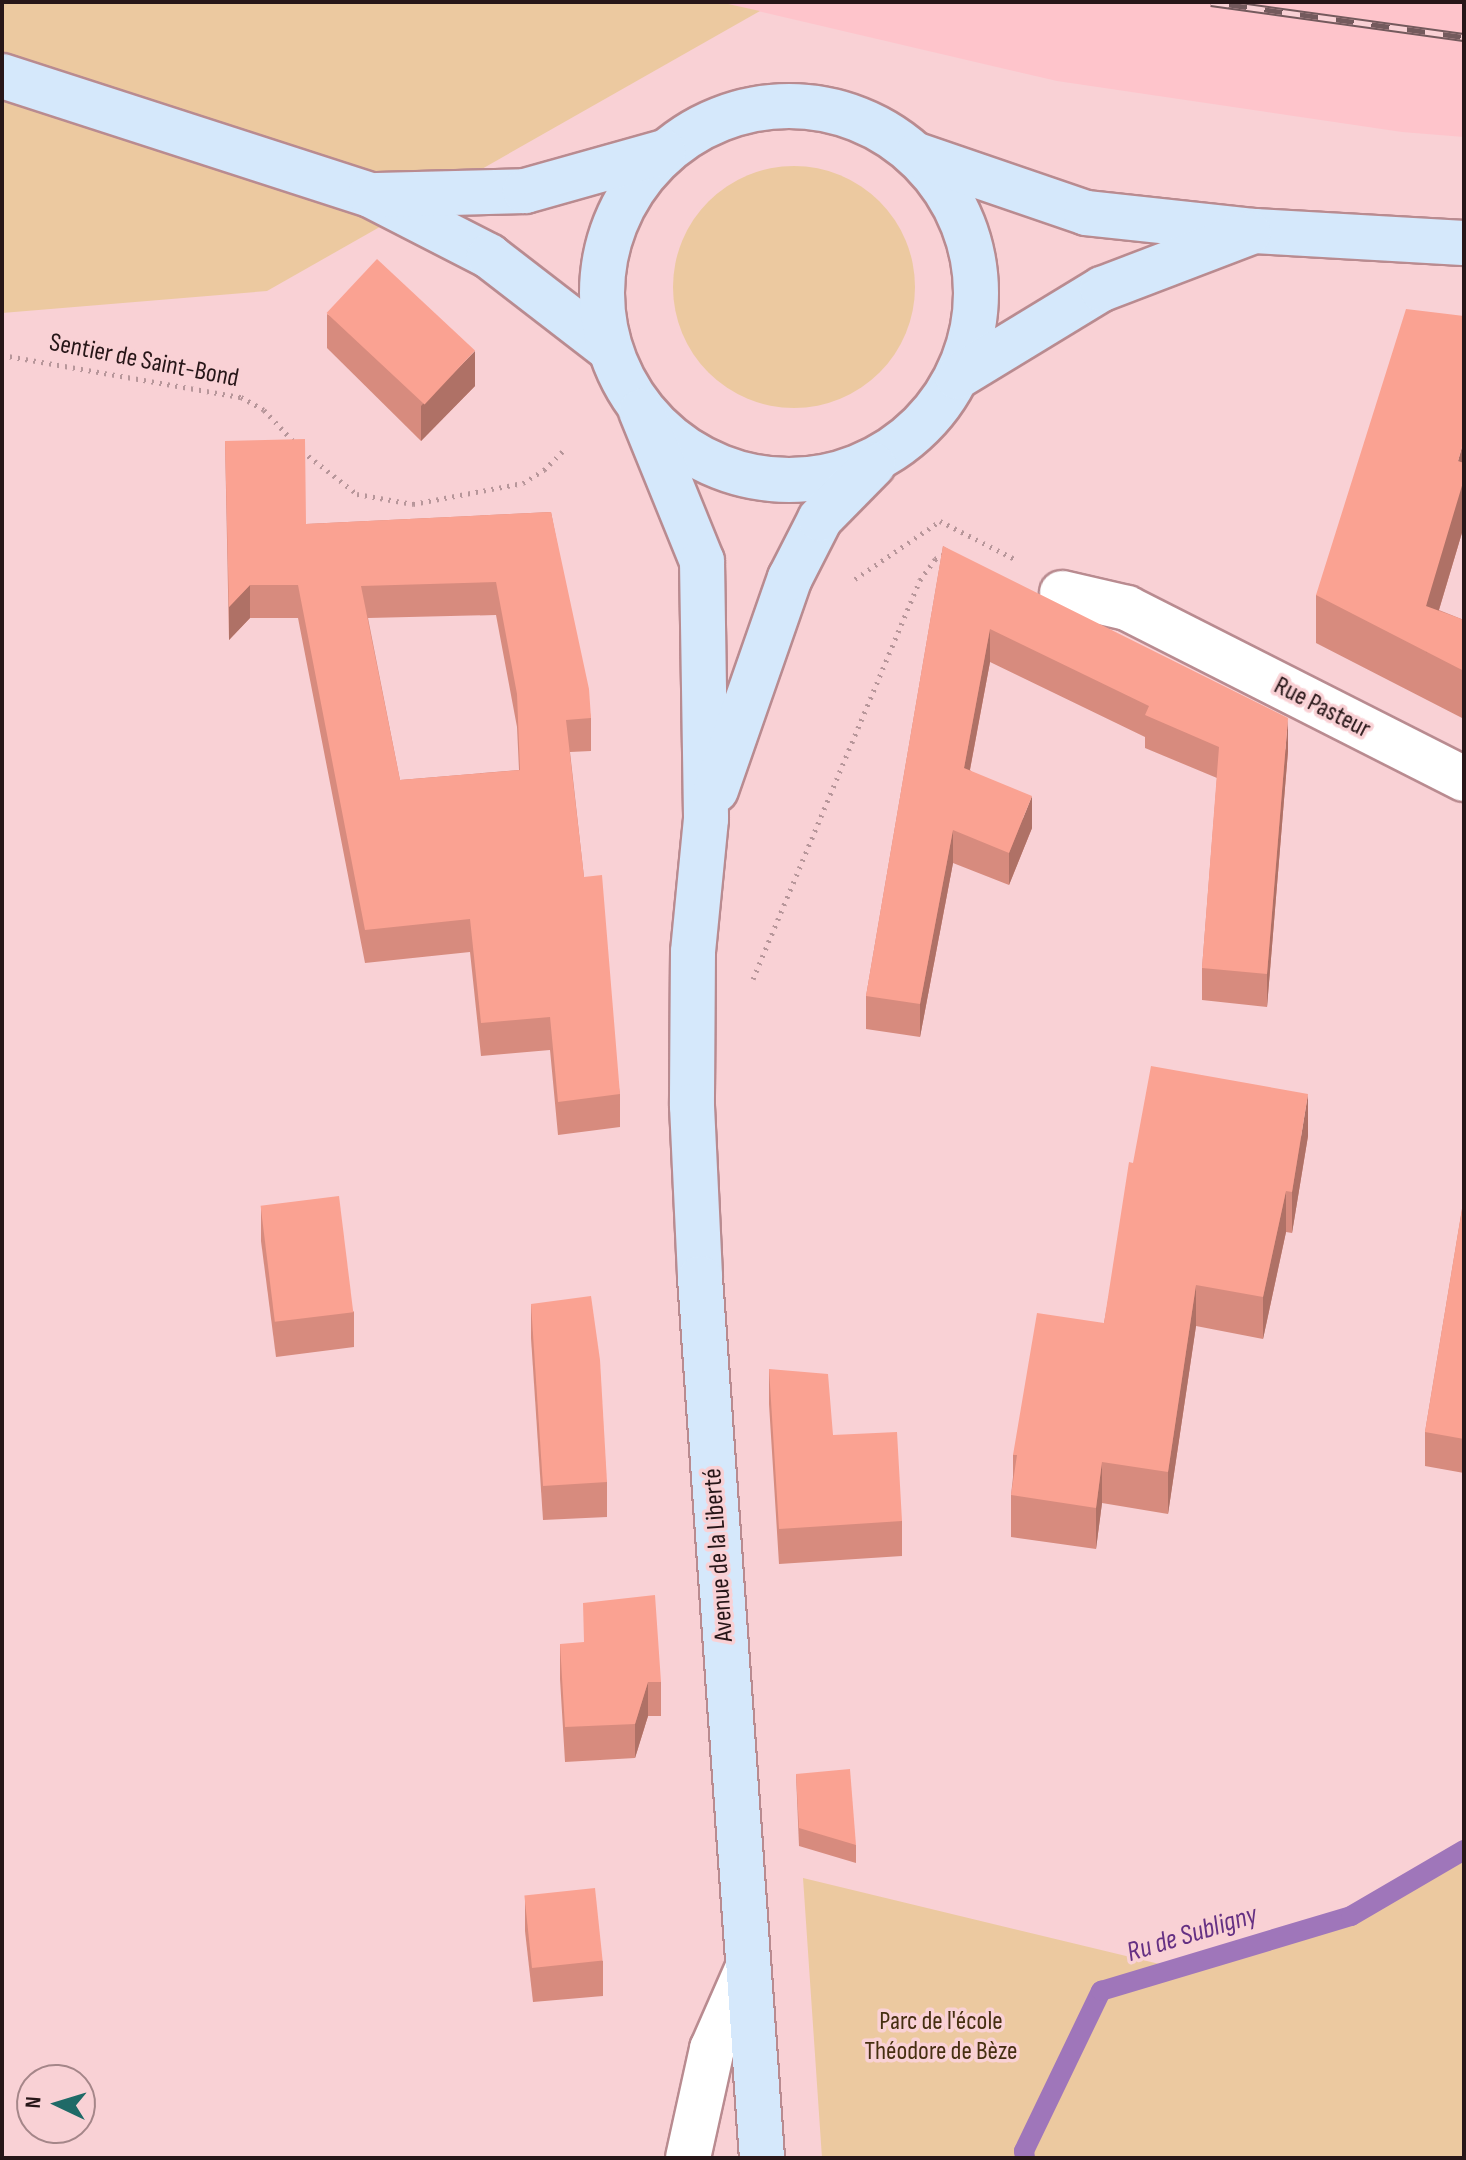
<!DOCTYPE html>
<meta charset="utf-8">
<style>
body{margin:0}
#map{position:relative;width:1466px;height:2160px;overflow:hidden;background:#f9d1d5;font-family:"Sofia Sans Condensed",sans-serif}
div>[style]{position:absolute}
.built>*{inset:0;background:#fec4cb}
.green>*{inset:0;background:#ecc9a0}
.round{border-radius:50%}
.stream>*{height:20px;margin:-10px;padding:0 10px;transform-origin:10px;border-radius:10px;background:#9f76ba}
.path>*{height:5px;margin-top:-2.5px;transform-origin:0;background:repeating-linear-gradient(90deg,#b7969a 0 2px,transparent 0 8px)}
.roads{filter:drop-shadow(2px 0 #b98b90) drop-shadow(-2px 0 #b98b90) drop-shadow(0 2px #b98b90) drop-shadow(0 -2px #b98b90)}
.minor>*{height:44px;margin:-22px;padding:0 22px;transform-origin:22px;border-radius:22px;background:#fff}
.secondary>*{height:44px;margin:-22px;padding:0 22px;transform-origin:22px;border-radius:22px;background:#d5e8fb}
.secondary>.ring{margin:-22px;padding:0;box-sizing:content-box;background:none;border:44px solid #d5e8fb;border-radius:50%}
.rail>*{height:9px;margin-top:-4.5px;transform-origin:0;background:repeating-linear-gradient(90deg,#f9d1d5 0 18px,#745a5d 0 36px);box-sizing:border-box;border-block:2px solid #745a5d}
.wall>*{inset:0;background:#d78b7e}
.shaded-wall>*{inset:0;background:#af7166}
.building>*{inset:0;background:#faa292;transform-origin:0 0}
span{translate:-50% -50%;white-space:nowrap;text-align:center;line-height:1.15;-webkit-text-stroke:7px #f9d1d5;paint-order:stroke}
.street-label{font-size:26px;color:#271618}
.park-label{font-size:26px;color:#462f11}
.water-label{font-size:28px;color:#653083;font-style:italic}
.frame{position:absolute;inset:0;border:4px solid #271618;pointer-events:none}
.north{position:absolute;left:16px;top:2064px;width:80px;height:80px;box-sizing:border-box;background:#f9d1d5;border:2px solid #a58689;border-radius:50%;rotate:274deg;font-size:22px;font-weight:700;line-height:32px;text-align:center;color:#271618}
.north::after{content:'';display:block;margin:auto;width:28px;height:36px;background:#1f6a67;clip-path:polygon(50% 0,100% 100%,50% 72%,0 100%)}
</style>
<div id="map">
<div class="built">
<i style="clip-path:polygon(719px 2px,1464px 2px,1464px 137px,1402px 132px,1057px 81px)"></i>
</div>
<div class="green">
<i style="clip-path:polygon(2px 2px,719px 2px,760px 11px,267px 291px,2px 313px)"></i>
<i class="round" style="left:673px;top:166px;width:242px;height:242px"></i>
<i style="clip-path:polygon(1464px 1856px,1464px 2158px,822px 2158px,803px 1878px,1176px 1968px,1351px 1916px)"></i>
</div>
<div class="stream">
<i style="left:1025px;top:2158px;width:7px;rotate:-98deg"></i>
<i style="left:1024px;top:2151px;width:178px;rotate:-64.3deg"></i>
<i style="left:1101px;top:1991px;width:261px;rotate:-16.7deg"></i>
<i style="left:1351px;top:1916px;width:131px;rotate:-30.3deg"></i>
</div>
<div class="path">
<i style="left:2px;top:355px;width:243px;rotate:10deg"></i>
<i style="left:241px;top:397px;width:26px;rotate:29deg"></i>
<i style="left:264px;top:410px;width:47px;rotate:46.7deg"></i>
<i style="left:302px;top:451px;width:70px;rotate:38deg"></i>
<i style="left:357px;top:494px;width:57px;rotate:10.1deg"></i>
<i style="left:413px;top:504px;width:112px;rotate:-10.8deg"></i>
<i style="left:523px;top:483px;width:25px;rotate:-32deg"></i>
<i style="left:544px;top:470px;width:30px;rotate:-45deg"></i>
<i style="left:855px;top:579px;width:103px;rotate:-34.3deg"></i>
<i style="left:940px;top:521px;width:86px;rotate:26.9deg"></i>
<i style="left:753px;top:979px;width:433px;rotate:-67.3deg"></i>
<i style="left:920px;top:580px;width:26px;rotate:-54deg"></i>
<i style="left:935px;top:559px;width:11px;rotate:-27deg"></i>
</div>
<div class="roads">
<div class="minor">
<i style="left:1062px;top:593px;width:67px;rotate:13deg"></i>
<i style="left:1127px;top:608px;width:378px;rotate:26.9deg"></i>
<i style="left:688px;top:2158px;width:112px;rotate:-77.6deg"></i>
<i style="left:712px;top:2049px;width:90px;rotate:-66.3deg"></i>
</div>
<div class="secondary">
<i style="left:2px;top:76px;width:387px;rotate:17.9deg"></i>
<i style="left:370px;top:195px;width:134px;rotate:27.1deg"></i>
<i style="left:489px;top:256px;width:150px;rotate:37.7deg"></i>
<i class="ring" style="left:602px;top:106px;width:330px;height:330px"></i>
<i style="left:917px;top:155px;width:179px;rotate:18.9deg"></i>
<i style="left:1086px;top:213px;width:170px;rotate:6.1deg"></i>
<i style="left:1255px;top:231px;width:209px;rotate:3.3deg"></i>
<i style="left:377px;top:195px;width:148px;rotate:-1.5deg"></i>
<i style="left:525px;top:191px;width:144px;rotate:-15.7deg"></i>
<i style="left:957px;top:377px;width:170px;rotate:-31.3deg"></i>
<i style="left:1102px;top:289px;width:157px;rotate:-20.9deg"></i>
<i style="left:641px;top:411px;width:162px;rotate:67.9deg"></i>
<i style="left:702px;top:561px;width:258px;rotate:89.1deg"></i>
<i style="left:706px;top:819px;width:134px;rotate:95.6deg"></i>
<i style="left:693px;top:952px;width:154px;rotate:90.4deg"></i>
<i style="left:692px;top:1106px;width:172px;rotate:87.3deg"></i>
<i style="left:700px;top:1278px;width:882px;rotate:85.97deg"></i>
<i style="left:716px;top:790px;width:225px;rotate:-70.8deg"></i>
<i style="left:790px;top:578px;width:66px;rotate:-63deg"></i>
<i style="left:820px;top:519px;width:76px;rotate:-45.5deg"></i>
</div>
</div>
<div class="rail">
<i style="left:1211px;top:2px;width:255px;rotate:7.9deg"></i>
</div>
<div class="wall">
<i style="clip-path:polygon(327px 314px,475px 386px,421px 441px,327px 348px)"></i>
<i style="clip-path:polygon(evenodd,225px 441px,306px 524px,551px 512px,591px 718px,591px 751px,570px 752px,584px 877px,620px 1094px,620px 1127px,558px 1135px,550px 1050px,481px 1056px,470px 952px,365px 963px,298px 618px,250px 618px,229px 640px,225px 441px,496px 615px,517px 727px,519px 770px,400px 780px,368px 618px,496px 615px)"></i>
<i style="clip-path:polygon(1464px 526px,1439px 610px,1464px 620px,1464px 719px,1316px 643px,1316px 595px)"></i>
<i style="clip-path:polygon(943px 546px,1288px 751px,1267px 1007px,1202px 1000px,1202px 968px,1217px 778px,1145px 748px,1145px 737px,990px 662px,970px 770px,1032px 828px,1009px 885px,953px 863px,920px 1037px,866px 1029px,866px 996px)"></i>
<i style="clip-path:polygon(1308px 1136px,1292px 1233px,1286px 1232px,1263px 1339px,1196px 1326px,1168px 1514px,1102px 1503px,1096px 1549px,1011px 1537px,1011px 1495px,1013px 1477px,1013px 1455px,1104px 1323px,1133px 1163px)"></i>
<i style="clip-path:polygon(1464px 1197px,1464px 1473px,1425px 1466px,1425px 1432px)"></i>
<i style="clip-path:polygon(261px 1206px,354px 1312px,354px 1347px,276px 1357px,261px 1241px)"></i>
<i style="clip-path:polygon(531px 1304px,607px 1482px,607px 1517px,543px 1520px,531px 1338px)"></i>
<i style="clip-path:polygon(769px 1369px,833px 1435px,902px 1521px,902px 1556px,779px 1564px,769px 1404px)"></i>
<i style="clip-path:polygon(560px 1644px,661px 1682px,661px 1716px,648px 1716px,635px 1758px,565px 1762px,560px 1679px)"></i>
<i style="clip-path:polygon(796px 1774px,856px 1845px,856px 1863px,799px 1846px)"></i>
<i style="clip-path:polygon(525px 1897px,603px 1961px,603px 1996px,533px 2002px,525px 1931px)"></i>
</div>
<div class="shaded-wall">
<i style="clip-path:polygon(475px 351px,475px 386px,421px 441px,421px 406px)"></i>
<i style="clip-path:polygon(1464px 440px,1464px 526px,1426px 653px,1426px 606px,1458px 461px)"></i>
<i style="clip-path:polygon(250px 585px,250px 618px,229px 640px,229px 607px)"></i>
<i style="clip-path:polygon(990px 629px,990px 662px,964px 801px,964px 768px)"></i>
<i style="clip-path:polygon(1288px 718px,1288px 751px,1267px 1007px,1267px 974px)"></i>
<i style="clip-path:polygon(1032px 796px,1032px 828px,1009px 885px,1009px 853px)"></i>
<i style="clip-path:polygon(953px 830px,953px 863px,920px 1037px,920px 1004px)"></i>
<i style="clip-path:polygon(1308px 1094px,1308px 1136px,1292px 1233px,1292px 1192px)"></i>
<i style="clip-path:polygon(1286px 1191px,1286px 1232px,1263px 1339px,1263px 1297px)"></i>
<i style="clip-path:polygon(1196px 1285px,1196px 1326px,1168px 1514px,1168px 1472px)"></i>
<i style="clip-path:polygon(1102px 1462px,1102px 1503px,1096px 1549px,1096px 1508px)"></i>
<i style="clip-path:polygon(648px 1682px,648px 1716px,635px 1758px,635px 1724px)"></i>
</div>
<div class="building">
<i style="left:377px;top:259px;width:134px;height:74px;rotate:43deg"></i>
<i style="clip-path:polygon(1406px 309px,1464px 316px,1464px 440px,1458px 461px,1464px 463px,1464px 479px,1426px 606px,1464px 620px,1464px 671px,1316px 595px)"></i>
<i style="clip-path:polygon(evenodd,305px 439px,306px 524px,551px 512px,589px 689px,591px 718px,566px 720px,584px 877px,602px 875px,620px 1094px,558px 1102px,550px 1017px,481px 1023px,470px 919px,365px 930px,298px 585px,250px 585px,229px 607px,225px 441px,305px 439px,496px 582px,517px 694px,520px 770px,400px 780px,361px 586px,496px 582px)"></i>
<i style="clip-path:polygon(943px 546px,1288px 718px,1267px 974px,1202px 968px,1219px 747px,1145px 715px,1149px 706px,990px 629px,964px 768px,1032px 796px,1009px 853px,953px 830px,920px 1004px,866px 996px)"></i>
<i style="clip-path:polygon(1151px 1066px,1308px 1094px,1292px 1192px,1286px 1191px,1263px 1297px,1196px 1285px,1168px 1472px,1102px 1462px,1096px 1508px,1011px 1495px,1017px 1455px,1013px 1455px,1037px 1313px,1104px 1323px,1129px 1162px,1133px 1163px)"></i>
<i style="left:339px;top:1196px;width:117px;height:79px;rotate:83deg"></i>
<i style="clip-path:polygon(1464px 1197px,1464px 1439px,1425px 1432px)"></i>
<i style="clip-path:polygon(591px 1296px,600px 1360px,607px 1482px,543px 1486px,531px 1304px)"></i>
<i style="clip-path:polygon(769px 1369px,828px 1374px,833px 1435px,897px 1432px,902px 1521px,779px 1529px)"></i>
<i style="clip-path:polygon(655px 1595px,661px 1682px,648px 1682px,635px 1724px,565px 1727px,560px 1644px,584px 1642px,583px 1603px)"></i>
<i style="clip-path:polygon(850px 1769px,856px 1845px,799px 1828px,796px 1774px)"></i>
<i style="left:595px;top:1888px;width:73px;height:71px;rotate:84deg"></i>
</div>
<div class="street-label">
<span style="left:144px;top:361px;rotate:11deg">Sentier de Saint-Bond</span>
<span style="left:1322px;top:708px;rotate:27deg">Rue Pasteur</span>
<span style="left:719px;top:1555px;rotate:-94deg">Avenue de la Liberté</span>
</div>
<div class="park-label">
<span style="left:941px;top:2037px">Parc de l'école<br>Théodore de Bèze</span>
</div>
<div class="water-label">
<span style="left:1192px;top:1934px;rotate:-17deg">Ru de Subligny</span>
</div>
<div class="frame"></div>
<div class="north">N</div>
</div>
